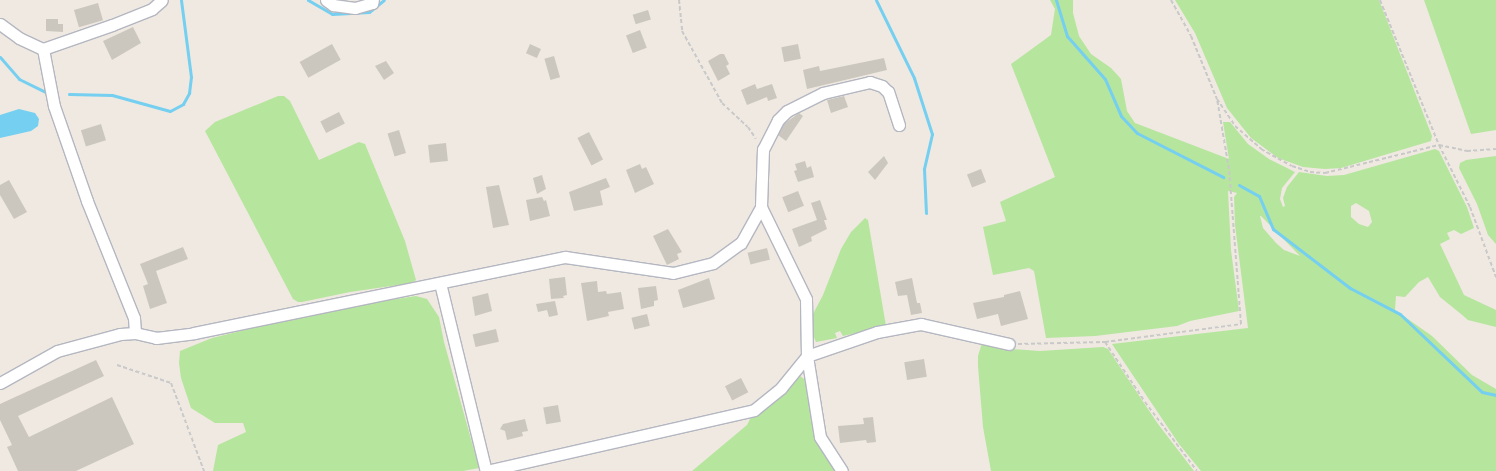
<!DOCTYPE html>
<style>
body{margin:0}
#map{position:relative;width:1496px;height:471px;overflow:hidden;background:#efe9e1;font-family:Commissioner,sans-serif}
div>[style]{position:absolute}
.green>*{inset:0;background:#b6e59e}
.water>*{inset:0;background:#75cff0}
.stream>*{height:3px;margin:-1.5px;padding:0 1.5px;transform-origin:1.5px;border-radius:1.5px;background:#75cff0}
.building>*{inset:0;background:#cbc7bf;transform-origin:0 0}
.path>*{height:2px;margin-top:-1px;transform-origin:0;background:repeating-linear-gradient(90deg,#c9c9c9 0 4px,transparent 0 6.5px)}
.roads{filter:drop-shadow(1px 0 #b4b7c1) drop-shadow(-1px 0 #b4b7c1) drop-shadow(0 1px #b4b7c1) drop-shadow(0 -1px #b4b7c1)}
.minor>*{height:11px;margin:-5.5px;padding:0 5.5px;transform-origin:5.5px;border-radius:5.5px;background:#fff}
span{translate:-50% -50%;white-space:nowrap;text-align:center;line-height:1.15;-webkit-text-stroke:5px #fff;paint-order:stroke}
</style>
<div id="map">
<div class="green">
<i style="clip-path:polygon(evenodd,1050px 0,1073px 0,1073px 13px,1079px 36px,1091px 54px,1111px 68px,1121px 79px,1127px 111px,1135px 123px,1229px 159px,1223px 122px,1230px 122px,1248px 144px,1269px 159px,1295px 172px,1282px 188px,1280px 199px,1283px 207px,1285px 206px,1283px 198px,1287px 187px,1299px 172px,1327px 176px,1344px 175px,1435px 149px,1439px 151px,1467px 207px,1474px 228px,1461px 234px,1454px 230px,1447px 233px,1450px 239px,1440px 244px,1464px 295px,1496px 310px,1496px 327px,1468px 320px,1461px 314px,1440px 297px,1428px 277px,1419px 282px,1405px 297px,1396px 296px,1395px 310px,1432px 336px,1472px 375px,1496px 389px,1496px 471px,1201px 471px,1179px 444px,1112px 344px,1248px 328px,1235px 225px,1234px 197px,1237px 193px,1228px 191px,1231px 250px,1239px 311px,1190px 321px,1177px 326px,1095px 336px,1046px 338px,1034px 271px,1029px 268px,993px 275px,983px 227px,1006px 221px,1000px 202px,1055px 177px,1011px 64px,1051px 35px,1055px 9px,1050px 0,1356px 203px,1369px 211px,1372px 222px,1368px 227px,1359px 224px,1351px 217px,1351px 206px,1356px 203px,1050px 0,1260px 216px,1261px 216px,1300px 256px,1284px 250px,1276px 243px,1263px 228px,1260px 216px)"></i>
<i style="clip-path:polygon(1175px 0,1379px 0,1432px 136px,1431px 141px,1341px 168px,1325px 169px,1303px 167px,1278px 158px,1251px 138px,1227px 108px,1195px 33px)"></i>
<i style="clip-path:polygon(1424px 0,1496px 0,1496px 130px,1471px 134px)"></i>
<i style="clip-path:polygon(278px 96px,284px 96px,290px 101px,319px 160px,359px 142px,365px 144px,405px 241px,416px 280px,412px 283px,350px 292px,302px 302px,298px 302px,293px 299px,205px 131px,215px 122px)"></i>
<i style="clip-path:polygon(1496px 156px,1496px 244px,1488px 235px,1477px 204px,1459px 168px,1460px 163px,1466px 160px)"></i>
<i style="clip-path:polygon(865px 218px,868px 220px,886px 326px,843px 336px,840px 331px,835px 333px,837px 338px,816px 342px,813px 335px,813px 314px,823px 295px,841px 249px,851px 232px)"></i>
<i style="clip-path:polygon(416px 296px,427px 299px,439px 317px,444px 342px,479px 468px,463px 471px,213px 471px,218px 445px,246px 432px,243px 423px,215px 423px,191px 408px,181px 378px,179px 363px,180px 351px,212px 338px,331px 309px)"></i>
<i style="clip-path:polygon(982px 343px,997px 348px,1040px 351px,1103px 347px,1108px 349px,1158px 424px,1194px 471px,991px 471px,983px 427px,978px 366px,978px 356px)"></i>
<i style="clip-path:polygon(800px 376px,804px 379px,808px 390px,818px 446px,837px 471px,692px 471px,747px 425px,750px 419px,782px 395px)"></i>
</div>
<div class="water">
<i style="clip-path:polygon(19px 109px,35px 113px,39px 119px,38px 126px,31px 131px,0 138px,0 115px)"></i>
</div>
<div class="stream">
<i style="left:308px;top:0;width:28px;rotate:30deg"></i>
<i style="left:332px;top:14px;width:37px;rotate:-3deg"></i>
<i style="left:369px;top:12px;width:19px;rotate:-39deg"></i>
<i style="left:876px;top:0;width:87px;rotate:64deg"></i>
<i style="left:914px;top:78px;width:59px;rotate:72.2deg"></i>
<i style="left:932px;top:134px;width:36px;rotate:103deg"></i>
<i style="left:924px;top:169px;width:44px;rotate:87.4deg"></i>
<i style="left:1056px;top:0;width:38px;rotate:73deg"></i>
<i style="left:1067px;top:36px;width:57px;rotate:48.5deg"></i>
<i style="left:1105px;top:79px;width:40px;rotate:66.6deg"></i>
<i style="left:1121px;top:116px;width:23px;rotate:47deg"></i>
<i style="left:1137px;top:133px;width:97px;rotate:27.1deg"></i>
<i style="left:0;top:57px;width:29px;rotate:49deg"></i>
<i style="left:19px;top:79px;width:32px;rotate:26deg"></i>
<i style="left:69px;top:94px;width:43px;rotate:1.3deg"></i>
<i style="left:112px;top:95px;width:60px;rotate:15.4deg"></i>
<i style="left:170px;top:111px;width:15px;rotate:-28deg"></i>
<i style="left:183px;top:104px;width:13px;rotate:-61deg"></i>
<i style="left:189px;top:93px;width:16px;rotate:-83deg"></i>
<i style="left:191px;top:77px;width:78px;rotate:-97.4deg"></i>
<i style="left:1239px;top:185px;width:23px;rotate:29deg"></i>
<i style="left:1259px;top:196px;width:36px;rotate:67deg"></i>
<i style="left:1273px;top:229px;width:97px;rotate:37.5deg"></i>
<i style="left:1350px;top:288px;width:56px;rotate:27.5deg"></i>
<i style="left:1400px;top:314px;width:113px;rotate:43.6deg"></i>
<i style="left:1482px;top:392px;width:14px;rotate:12deg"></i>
</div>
<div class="building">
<i style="left:98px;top:3px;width:18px;height:25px;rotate:74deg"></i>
<i style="left:648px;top:10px;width:10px;height:16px;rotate:73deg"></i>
<i style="clip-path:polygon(46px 19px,58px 19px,58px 24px,63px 24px,63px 32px,46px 31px)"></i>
<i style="clip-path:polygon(133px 27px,141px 43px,112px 60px,103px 41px)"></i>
<i style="left:640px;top:30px;width:19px;height:15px;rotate:69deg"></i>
<i style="left:332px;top:44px;width:18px;height:37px;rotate:61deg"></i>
<i style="left:530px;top:44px;width:12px;height:10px;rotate:24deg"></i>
<i style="left:798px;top:44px;width:15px;height:17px;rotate:79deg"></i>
<i style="clip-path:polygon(720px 54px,724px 54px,729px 64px,726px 66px,730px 74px,718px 81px,708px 61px)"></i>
<i style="left:554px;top:56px;width:22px;height:10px;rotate:74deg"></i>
<i style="clip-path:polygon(884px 58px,887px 70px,807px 89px,803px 70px,819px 66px,820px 71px)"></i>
<i style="clip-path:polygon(386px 61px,394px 73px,384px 80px,375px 66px)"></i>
<i style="clip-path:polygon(755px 84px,757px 89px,772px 84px,777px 98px,768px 101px,767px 97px,747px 105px,741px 90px)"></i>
<i style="clip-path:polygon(844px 96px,848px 107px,831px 113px,827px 100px)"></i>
<i style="left:339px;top:112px;width:13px;height:21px;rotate:63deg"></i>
<i style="clip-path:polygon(799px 113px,803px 116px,786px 141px,778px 135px,784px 124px)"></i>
<i style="left:101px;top:124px;width:17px;height:21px;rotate:73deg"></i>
<i style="left:399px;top:130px;width:24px;height:12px;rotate:73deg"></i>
<i style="left:589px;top:132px;width:31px;height:13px;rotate:63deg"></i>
<i style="left:446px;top:143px;width:18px;height:18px;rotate:84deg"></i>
<i style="clip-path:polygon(884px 156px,888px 163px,875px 180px,868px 172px)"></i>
<i style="clip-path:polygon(805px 161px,807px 168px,811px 166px,814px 177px,798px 182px,794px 171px,797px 170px,795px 164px)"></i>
<i style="clip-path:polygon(640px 164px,642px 169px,646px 167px,654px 184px,635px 193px,626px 170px)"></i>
<i style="left:981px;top:169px;width:14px;height:15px;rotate:69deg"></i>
<i style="clip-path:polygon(542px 175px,546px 189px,537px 194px,533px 178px)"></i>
<i style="clip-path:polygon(606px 178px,610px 187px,600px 191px,603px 205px,574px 211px,569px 192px)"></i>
<i style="clip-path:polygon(9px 180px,27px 212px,14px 219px,0 195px,0 185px)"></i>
<i style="clip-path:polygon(499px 185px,509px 225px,493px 228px,486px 187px)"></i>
<i style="left:798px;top:191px;width:16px;height:17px;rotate:68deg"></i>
<i style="clip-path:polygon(542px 197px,544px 201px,546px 200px,550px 216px,530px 221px,526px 200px)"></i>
<i style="clip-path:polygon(820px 200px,827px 220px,824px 220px,827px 229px,811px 237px,812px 241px,799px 247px,792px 229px,817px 220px,811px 203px)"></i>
<i style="clip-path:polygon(668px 229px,682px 252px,677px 254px,679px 259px,667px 265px,653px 236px)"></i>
<i style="clip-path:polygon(183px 247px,188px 259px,156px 271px,167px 303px,150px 309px,143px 286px,148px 284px,140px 264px)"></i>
<i style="left:767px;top:248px;width:12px;height:20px;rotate:76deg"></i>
<i style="clip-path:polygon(565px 277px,567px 295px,563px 296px,564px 298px,551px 299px,549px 279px)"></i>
<i style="clip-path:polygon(709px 278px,715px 299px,683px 308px,678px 290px)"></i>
<i style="clip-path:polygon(912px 278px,917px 303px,920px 303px,922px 313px,911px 315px,907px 295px,898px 296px,895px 282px)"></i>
<i style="clip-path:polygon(597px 281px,598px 292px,606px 291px,607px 294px,621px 292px,624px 309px,608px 312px,609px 316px,587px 321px,581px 283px)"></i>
<i style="clip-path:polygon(656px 286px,658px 300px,654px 301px,654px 306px,641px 309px,638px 288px)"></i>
<i style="clip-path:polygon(1020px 291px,1028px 319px,1001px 326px,998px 314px,977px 319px,973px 303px,1004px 297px,1004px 295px)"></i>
<i style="clip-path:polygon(488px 293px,492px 311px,475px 316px,472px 297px)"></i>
<i style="clip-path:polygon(555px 301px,558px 315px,549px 317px,547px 310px,538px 312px,536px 304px)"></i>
<i style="left:647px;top:314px;width:12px;height:16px;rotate:76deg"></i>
<i style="left:496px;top:329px;width:13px;height:24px;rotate:77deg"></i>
<i style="left:924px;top:359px;width:18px;height:20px;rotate:81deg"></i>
<i style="clip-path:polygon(96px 360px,104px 376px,18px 416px,29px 437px,112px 397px,134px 444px,76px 471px,18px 471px,7px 447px,12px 445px,0 420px,0 404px)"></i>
<i style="left:741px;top:378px;width:16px;height:18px;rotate:63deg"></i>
<i style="left:558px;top:405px;width:17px;height:15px;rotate:80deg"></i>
<i style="clip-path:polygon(873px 417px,876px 442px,867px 443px,866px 440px,840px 443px,838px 426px,864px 424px,863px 418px)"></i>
<i style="clip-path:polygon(525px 419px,528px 431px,522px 432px,523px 436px,507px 440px,505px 431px,500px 429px,503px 424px)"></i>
</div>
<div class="path">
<i style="left:679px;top:0;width:31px;rotate:84deg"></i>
<i style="left:682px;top:31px;width:82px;rotate:60.9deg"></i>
<i style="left:722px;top:103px;width:35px;rotate:43deg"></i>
<i style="left:748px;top:127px;width:14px;rotate:56deg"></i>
<i style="left:1171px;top:0;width:41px;rotate:60.9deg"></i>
<i style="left:1191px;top:36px;width:68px;rotate:67.6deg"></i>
<i style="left:1217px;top:99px;width:32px;rotate:56deg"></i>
<i style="left:1235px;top:126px;width:35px;rotate:41deg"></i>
<i style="left:1261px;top:149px;width:35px;rotate:29deg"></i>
<i style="left:1292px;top:166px;width:19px;rotate:18deg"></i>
<i style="left:1310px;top:172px;width:15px;rotate:4deg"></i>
<i style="left:1325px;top:173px;width:117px;rotate:-13.8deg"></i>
<i style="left:1439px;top:145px;width:29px;rotate:12deg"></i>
<i style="left:1467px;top:151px;width:29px;rotate:-4deg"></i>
<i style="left:1380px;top:0;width:157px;rotate:67.9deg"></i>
<i style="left:1439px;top:145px;width:69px;rotate:63.4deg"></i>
<i style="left:1470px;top:207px;width:75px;rotate:69.6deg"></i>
<i style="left:1105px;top:342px;width:72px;rotate:56.3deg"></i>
<i style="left:1145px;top:402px;width:86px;rotate:53deg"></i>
<i style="left:1018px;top:344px;width:87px;rotate:-1.3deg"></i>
<i style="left:1105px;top:342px;width:137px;rotate:-7.5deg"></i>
<i style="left:1241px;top:324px;width:155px;rotate:-94.4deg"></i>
<i style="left:1229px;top:169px;width:71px;rotate:-99.7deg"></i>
<i style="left:117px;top:365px;width:57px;rotate:18.4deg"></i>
<i style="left:171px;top:383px;width:94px;rotate:69.4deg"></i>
</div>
<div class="roads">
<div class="minor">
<i style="left:326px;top:0;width:9px;rotate:36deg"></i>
<i style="left:333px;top:5px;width:22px;rotate:8deg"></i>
<i style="left:355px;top:8px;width:18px;rotate:-16deg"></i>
<i style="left:372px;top:3px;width:3px;rotate:-72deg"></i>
<i style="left:0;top:24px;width:24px;rotate:36deg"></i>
<i style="left:19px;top:38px;width:26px;rotate:25deg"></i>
<i style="left:43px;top:49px;width:58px;rotate:79.1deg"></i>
<i style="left:54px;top:106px;width:101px;rotate:70.8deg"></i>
<i style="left:87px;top:201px;width:126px;rotate:68.1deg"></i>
<i style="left:134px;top:318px;width:15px;rotate:86deg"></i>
<i style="left:43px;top:49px;width:73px;rotate:-19.2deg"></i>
<i style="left:112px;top:25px;width:43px;rotate:-21.8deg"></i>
<i style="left:152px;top:9px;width:13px;rotate:-42deg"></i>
<i style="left:899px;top:125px;width:35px;rotate:-108deg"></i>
<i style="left:888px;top:92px;width:8px;rotate:-135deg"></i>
<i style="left:882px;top:86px;width:13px;rotate:-162deg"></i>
<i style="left:870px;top:82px;width:48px;rotate:166.8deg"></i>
<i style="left:823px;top:93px;width:40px;rotate:153.4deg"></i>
<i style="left:787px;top:111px;width:13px;rotate:135deg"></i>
<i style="left:778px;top:120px;width:33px;rotate:117deg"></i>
<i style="left:763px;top:149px;width:58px;rotate:92deg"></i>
<i style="left:761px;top:207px;width:102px;rotate:63.9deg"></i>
<i style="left:806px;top:299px;width:57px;rotate:89deg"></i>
<i style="left:807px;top:356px;width:74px;rotate:-18.9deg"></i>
<i style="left:877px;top:332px;width:45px;rotate:-10.3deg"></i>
<i style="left:921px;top:324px;width:90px;rotate:12.8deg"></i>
<i style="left:440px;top:283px;width:194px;rotate:76.3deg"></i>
<i style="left:486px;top:471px;width:275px;rotate:-12.8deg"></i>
<i style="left:754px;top:410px;width:35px;rotate:-39deg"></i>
<i style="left:781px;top:388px;width:41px;rotate:-50.9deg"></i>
<i style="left:807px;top:356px;width:82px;rotate:80.9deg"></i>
<i style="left:820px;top:437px;width:40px;rotate:57.1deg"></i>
<i style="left:0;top:383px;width:65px;rotate:-29.3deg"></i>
<i style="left:57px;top:351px;width:65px;rotate:-15.1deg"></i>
<i style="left:120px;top:334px;width:15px;rotate:-4deg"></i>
<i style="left:135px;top:333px;width:22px;rotate:13deg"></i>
<i style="left:156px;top:338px;width:38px;rotate:-7deg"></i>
<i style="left:194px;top:333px;width:379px;rotate:-11.6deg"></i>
<i style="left:565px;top:257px;width:109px;rotate:8.4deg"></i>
<i style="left:673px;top:273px;width:41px;rotate:-14deg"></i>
<i style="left:713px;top:263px;width:34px;rotate:-36deg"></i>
<i style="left:741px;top:243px;width:41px;rotate:-60.9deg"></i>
</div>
</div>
</div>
